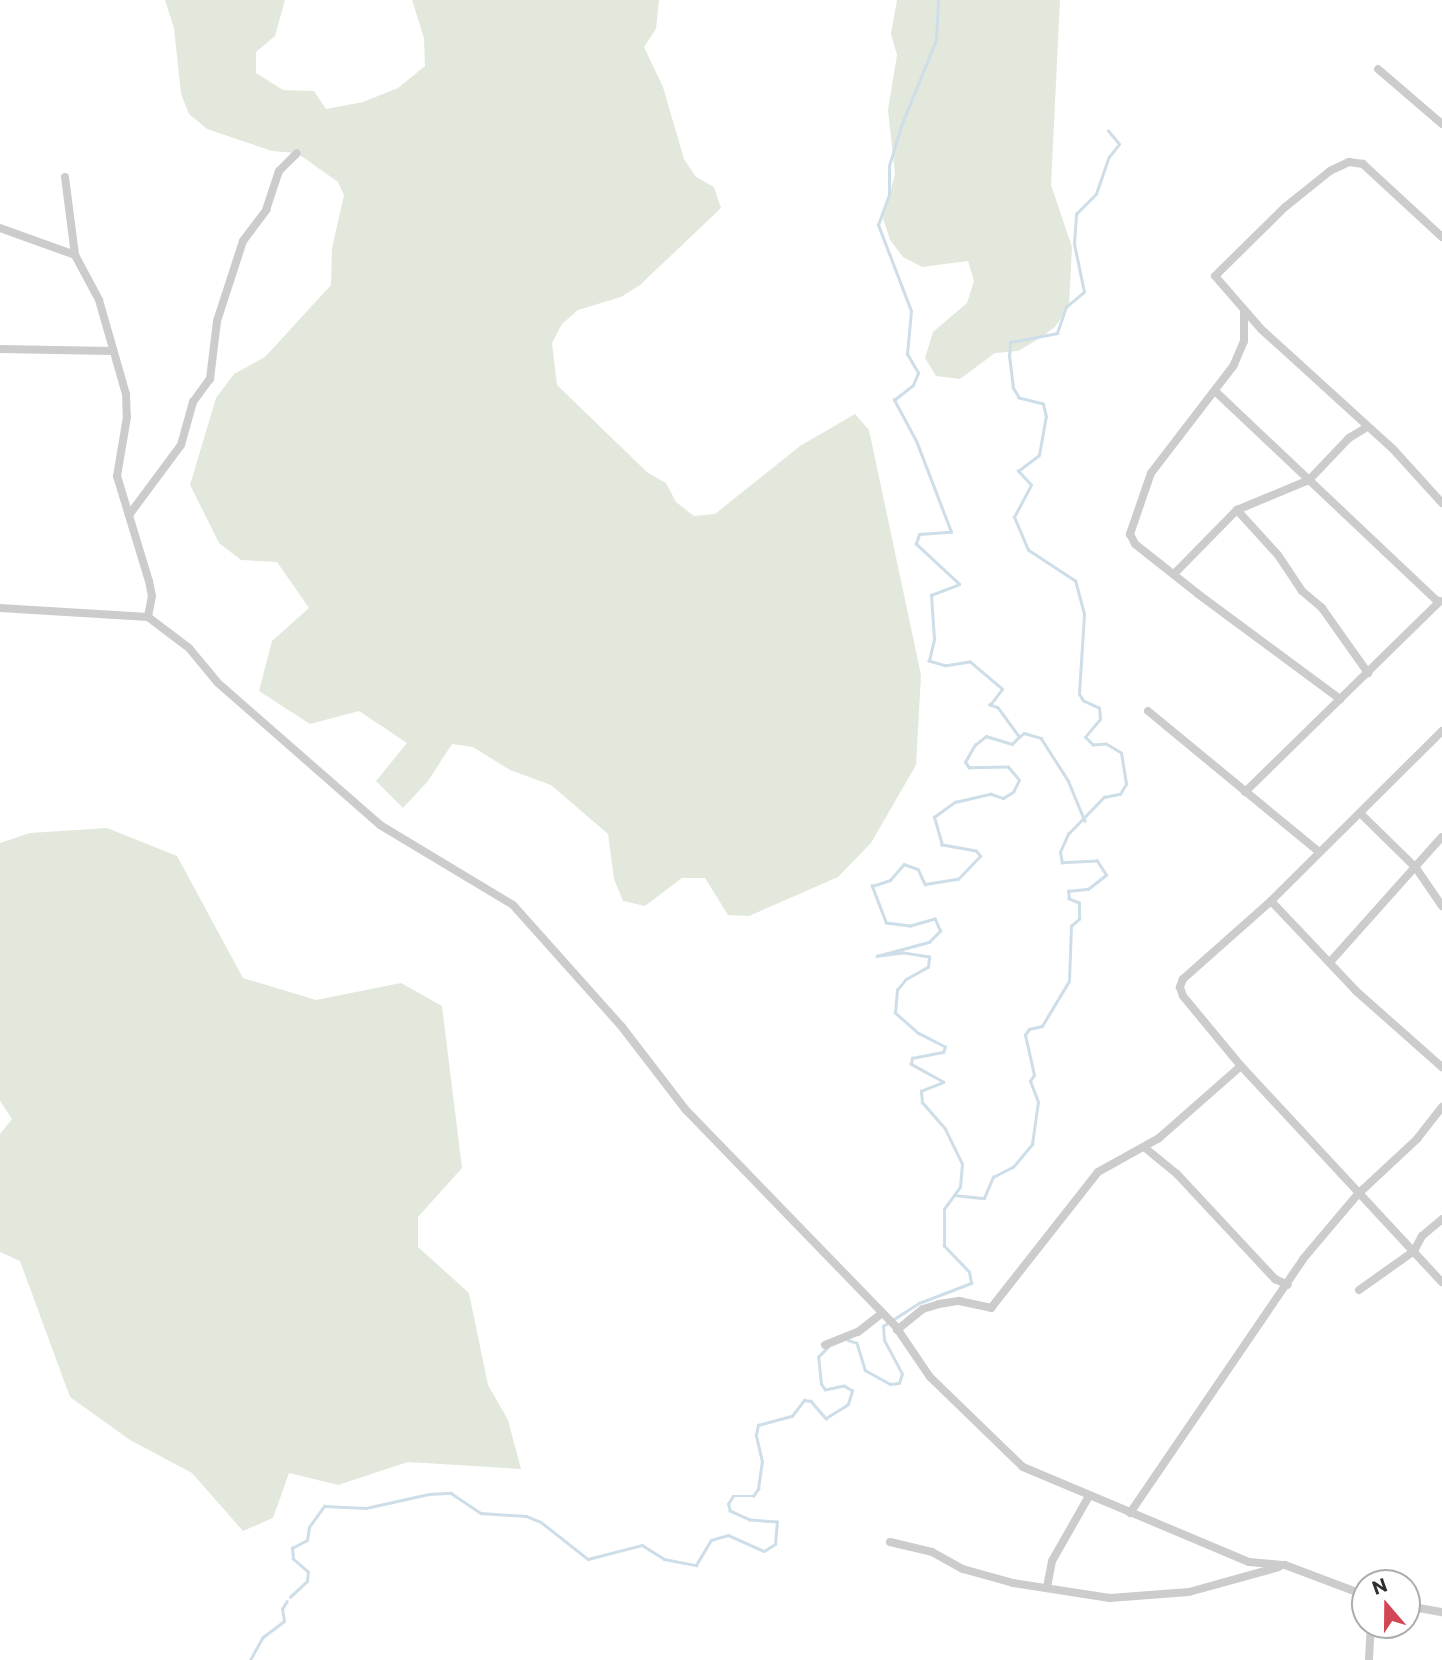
<!DOCTYPE html>
<style>
body{margin:0}
#map{position:relative;width:1442px;height:1660px;overflow:hidden;background:#fff;font-family:Commissioner,sans-serif}
div>[style]{position:absolute}
.green>*{inset:0;background:#e3e8dc}
.stream>*{height:2.5px;margin:-1.25px;padding:0 1.25px;transform-origin:1.25px;border-radius:1.25px;background:#cedee8}
.minor>*{height:8px;margin:-4px;padding:0 4px;transform-origin:4px;border-radius:4px;background:#ccc}
span{translate:-50% -50%;white-space:nowrap;text-align:center;line-height:1.15;-webkit-text-stroke:7px #fff;paint-order:stroke}
.north{position:absolute;left:1351px;top:1569px;width:70px;height:70px;box-sizing:border-box;background:#fff;border:2px solid #acacac;border-radius:50%;rotate:340deg;font-size:19px;font-weight:700;line-height:28px;text-align:center;color:#2f2f2f}
.north::after{content:'';display:block;margin:auto;width:24px;height:32px;background:#d14754;clip-path:polygon(50% 0,100% 100%,50% 72%,0 100%)}
</style>
<div id="map">
<div class="green">
<i style="clip-path:polygon(165px 0,285px 0,275px 36px,256px 52px,256px 73px,283px 90px,314px 91px,326px 109px,363px 102px,398px 88px,425px 66px,424px 38px,412px 0,659px 0,656px 29px,644px 47px,663px 87px,684px 159px,696px 177px,714px 187px,721px 208px,640px 285px,621px 297px,578px 310px,562px 324px,552px 343px,557px 385px,648px 473px,666px 483px,676px 502px,694px 516px,715px 514px,800px 446px,855px 414px,869px 430px,921px 675px,916px 765px,871px 843px,838px 877px,749px 916px,728px 915px,705px 878px,682px 878px,645px 906px,623px 901px,614px 879px,608px 834px,551px 785px,510px 770px,473px 747px,452px 744px,428px 781px,403px 808px,376px 781px,407px 743px,359px 711px,310px 724px,259px 691px,272px 641px,309px 608px,277px 562px,241px 560px,219px 543px,190px 485px,216px 398px,234px 374px,265px 357px,331px 285px,332px 248px,344px 195px,338px 182px,297px 153px,272px 151px,207px 129px,189px 114px,181px 94px,174px 28px)"></i>
<i style="clip-path:polygon(897px 0,1060px 0,1051px 185px,1072px 247px,1069px 306px,1055px 327px,1037px 340px,1018px 351px,995px 353px,960px 379px,936px 376px,925px 358px,933px 332px,967px 303px,974px 281px,968px 261px,922px 267px,903px 257px,890px 240px,883px 218px,895px 174px,888px 110px,897px 55px,891px 34px)"></i>
<i style="clip-path:polygon(107px 828px,177px 856px,243px 978px,316px 1000px,401px 983px,442px 1006px,462px 1168px,418px 1217px,418px 1247px,469px 1293px,488px 1385px,508px 1420px,521px 1469px,408px 1462px,338px 1485px,289px 1473px,273px 1518px,243px 1531px,192px 1473px,130px 1440px,70px 1397px,20px 1261px,0 1252px,0 1134px,12px 1119px,0 1101px,0 843px,30px 833px)"></i>
</div>
<div class="stream">
<i style="left:1019px;top:737px;width:6px;rotate:-39deg"></i>
<i style="left:1024px;top:733px;width:18px;rotate:16deg"></i>
<i style="left:1041px;top:738px;width:50px;rotate:57.3deg"></i>
<i style="left:1068px;top:780px;width:44px;rotate:67.5deg"></i>
<i style="left:954px;top:1195px;width:30px;rotate:6deg"></i>
<i style="left:984px;top:1198px;width:23px;rotate:-67deg"></i>
<i style="left:993px;top:1177px;width:22px;rotate:-27deg"></i>
<i style="left:1013px;top:1167px;width:30px;rotate:-50deg"></i>
<i style="left:1032px;top:1144px;width:42px;rotate:-81.9deg"></i>
<i style="left:1038px;top:1102px;width:22px;rotate:-111deg"></i>
<i style="left:1030px;top:1081px;width:7px;rotate:-56deg"></i>
<i style="left:1034px;top:1075px;width:41px;rotate:-102.7deg"></i>
<i style="left:1025px;top:1035px;width:7px;rotate:-56deg"></i>
<i style="left:1029px;top:1029px;width:13px;rotate:-13deg"></i>
<i style="left:1042px;top:1026px;width:52px;rotate:-59deg"></i>
<i style="left:1069px;top:981px;width:55px;rotate:-87.9deg"></i>
<i style="left:1071px;top:926px;width:11px;rotate:-41deg"></i>
<i style="left:1079px;top:919px;width:16px;rotate:-90deg"></i>
<i style="left:1079px;top:903px;width:11px;rotate:-158deg"></i>
<i style="left:1069px;top:899px;width:8px;rotate:-97deg"></i>
<i style="left:1068px;top:891px;width:20px;rotate:-6deg"></i>
<i style="left:1088px;top:889px;width:23px;rotate:-38deg"></i>
<i style="left:1106px;top:875px;width:17px;rotate:-123deg"></i>
<i style="left:1097px;top:861px;width:35px;rotate:177deg"></i>
<i style="left:1062px;top:863px;width:11px;rotate:-100deg"></i>
<i style="left:1060px;top:852px;width:20px;rotate:-66deg"></i>
<i style="left:1068px;top:834px;width:52px;rotate:-45.8deg"></i>
<i style="left:1104px;top:797px;width:16px;rotate:-11deg"></i>
<i style="left:1120px;top:794px;width:12px;rotate:-59deg"></i>
<i style="left:1126px;top:784px;width:31px;rotate:-99deg"></i>
<i style="left:1121px;top:753px;width:17px;rotate:-149deg"></i>
<i style="left:1106px;top:744px;width:13px;rotate:176deg"></i>
<i style="left:1093px;top:745px;width:11px;rotate:-135deg"></i>
<i style="left:1085px;top:737px;width:23px;rotate:-50deg"></i>
<i style="left:1100px;top:719px;width:11px;rotate:-95deg"></i>
<i style="left:1099px;top:708px;width:17px;rotate:-156deg"></i>
<i style="left:1083px;top:701px;width:8px;rotate:-120deg"></i>
<i style="left:1079px;top:694px;width:80px;rotate:-86.4deg"></i>
<i style="left:1084px;top:614px;width:34px;rotate:-105deg"></i>
<i style="left:1075px;top:581px;width:56px;rotate:-146.6deg"></i>
<i style="left:1028px;top:550px;width:36px;rotate:-113deg"></i>
<i style="left:1014px;top:517px;width:36px;rotate:-62deg"></i>
<i style="left:1031px;top:485px;width:19px;rotate:-133deg"></i>
<i style="left:1018px;top:471px;width:26px;rotate:-37deg"></i>
<i style="left:1039px;top:455px;width:39px;rotate:-80deg"></i>
<i style="left:1046px;top:417px;width:13px;rotate:-103deg"></i>
<i style="left:1043px;top:404px;width:25px;rotate:-166deg"></i>
<i style="left:1019px;top:398px;width:12px;rotate:-121deg"></i>
<i style="left:1013px;top:388px;width:31px;rotate:-97deg"></i>
<i style="left:1009px;top:357px;width:15px;rotate:-86deg"></i>
<i style="left:1010px;top:342px;width:48px;rotate:-10.8deg"></i>
<i style="left:1057px;top:333px;width:28px;rotate:-71deg"></i>
<i style="left:1066px;top:307px;width:23px;rotate:-40deg"></i>
<i style="left:1084px;top:292px;width:49px;rotate:-101.8deg"></i>
<i style="left:1074px;top:244px;width:30px;rotate:-86deg"></i>
<i style="left:1076px;top:214px;width:28px;rotate:-45deg"></i>
<i style="left:1096px;top:194px;width:39px;rotate:-71deg"></i>
<i style="left:1109px;top:157px;width:16px;rotate:-52deg"></i>
<i style="left:1119px;top:144px;width:17px;rotate:-130deg"></i>
<i style="left:848px;top:1340px;width:9px;rotate:18deg"></i>
<i style="left:857px;top:1343px;width:28px;rotate:73deg"></i>
<i style="left:865px;top:1370px;width:29px;rotate:29deg"></i>
<i style="left:890px;top:1384px;width:9px;rotate:-6deg"></i>
<i style="left:899px;top:1383px;width:9px;rotate:-72deg"></i>
<i style="left:902px;top:1374px;width:38px;rotate:-118deg"></i>
<i style="left:884px;top:1340px;width:14px;rotate:-94deg"></i>
<i style="left:883px;top:1326px;width:43px;rotate:-32.6deg"></i>
<i style="left:919px;top:1303px;width:56px;rotate:-21deg"></i>
<i style="left:971px;top:1283px;width:11px;rotate:-100deg"></i>
<i style="left:969px;top:1272px;width:36px;rotate:-134deg"></i>
<i style="left:944px;top:1246px;width:37px;rotate:-90deg"></i>
<i style="left:944px;top:1209px;width:27px;rotate:-54deg"></i>
<i style="left:960px;top:1187px;width:23px;rotate:-85deg"></i>
<i style="left:962px;top:1164px;width:39px;rotate:-116deg"></i>
<i style="left:945px;top:1129px;width:35px;rotate:-131deg"></i>
<i style="left:922px;top:1103px;width:12px;rotate:-95deg"></i>
<i style="left:921px;top:1091px;width:24px;rotate:-22deg"></i>
<i style="left:943px;top:1082px;width:37px;rotate:-151deg"></i>
<i style="left:911px;top:1064px;width:6px;rotate:-81deg"></i>
<i style="left:912px;top:1058px;width:32px;rotate:-11deg"></i>
<i style="left:943px;top:1052px;width:5px;rotate:-68deg"></i>
<i style="left:945px;top:1047px;width:29px;rotate:-153deg"></i>
<i style="left:919px;top:1034px;width:32px;rotate:-139deg"></i>
<i style="left:895px;top:1013px;width:23px;rotate:-85deg"></i>
<i style="left:897px;top:990px;width:14px;rotate:-51deg"></i>
<i style="left:906px;top:979px;width:25px;rotate:-29deg"></i>
<i style="left:928px;top:967px;width:10px;rotate:-84deg"></i>
<i style="left:929px;top:957px;width:26px;rotate:-171deg"></i>
<i style="left:903px;top:953px;width:26px;rotate:173deg"></i>
<i style="left:877px;top:956px;width:54px;rotate:-15.1deg"></i>
<i style="left:929px;top:942px;width:16px;rotate:-45deg"></i>
<i style="left:940px;top:931px;width:13px;rotate:-113deg"></i>
<i style="left:935px;top:919px;width:26px;rotate:164deg"></i>
<i style="left:910px;top:926px;width:24px;rotate:-173deg"></i>
<i style="left:886px;top:923px;width:40px;rotate:-111deg"></i>
<i style="left:872px;top:886px;width:19px;rotate:-18deg"></i>
<i style="left:890px;top:880px;width:21px;rotate:-49deg"></i>
<i style="left:904px;top:864px;width:15px;rotate:20deg"></i>
<i style="left:918px;top:869px;width:17px;rotate:65deg"></i>
<i style="left:925px;top:884px;width:33px;rotate:-9deg"></i>
<i style="left:958px;top:879px;width:32px;rotate:-46deg"></i>
<i style="left:980px;top:856px;width:6px;rotate:-129deg"></i>
<i style="left:976px;top:851px;width:35px;rotate:-170deg"></i>
<i style="left:942px;top:845px;width:29px;rotate:-106deg"></i>
<i style="left:934px;top:817px;width:26px;rotate:-36deg"></i>
<i style="left:955px;top:802px;width:37px;rotate:-13deg"></i>
<i style="left:991px;top:794px;width:13px;rotate:18deg"></i>
<i style="left:1003px;top:798px;width:12px;rotate:-31deg"></i>
<i style="left:1013px;top:792px;width:13px;rotate:-63deg"></i>
<i style="left:1019px;top:780px;width:17px;rotate:-130deg"></i>
<i style="left:1008px;top:767px;width:39px;rotate:179deg"></i>
<i style="left:969px;top:768px;width:7px;rotate:-124deg"></i>
<i style="left:965px;top:762px;width:20px;rotate:-60deg"></i>
<i style="left:975px;top:745px;width:14px;rotate:-39deg"></i>
<i style="left:986px;top:736px;width:27px;rotate:17deg"></i>
<i style="left:1012px;top:744px;width:10px;rotate:-45deg"></i>
<i style="left:1019px;top:737px;width:36px;rotate:-126deg"></i>
<i style="left:998px;top:708px;width:9px;rotate:-159deg"></i>
<i style="left:990px;top:705px;width:20px;rotate:-53deg"></i>
<i style="left:1002px;top:689px;width:42px;rotate:-139.8deg"></i>
<i style="left:970px;top:662px;width:24px;rotate:171deg"></i>
<i style="left:946px;top:666px;width:18px;rotate:-164deg"></i>
<i style="left:929px;top:661px;width:23px;rotate:-77deg"></i>
<i style="left:934px;top:639px;width:44px;rotate:-93.9deg"></i>
<i style="left:931px;top:595px;width:30px;rotate:-21deg"></i>
<i style="left:959px;top:584px;width:59px;rotate:-137.1deg"></i>
<i style="left:916px;top:544px;width:10px;rotate:-73deg"></i>
<i style="left:919px;top:534px;width:32px;rotate:-4deg"></i>
<i style="left:951px;top:532px;width:97px;rotate:-111deg"></i>
<i style="left:916px;top:441px;width:47px;rotate:-118.2deg"></i>
<i style="left:894px;top:400px;width:24px;rotate:-38deg"></i>
<i style="left:913px;top:385px;width:13px;rotate:-67deg"></i>
<i style="left:918px;top:373px;width:22px;rotate:-120deg"></i>
<i style="left:907px;top:354px;width:43px;rotate:-84.7deg"></i>
<i style="left:911px;top:311px;width:92px;rotate:-111deg"></i>
<i style="left:878px;top:225px;width:32px;rotate:-70deg"></i>
<i style="left:889px;top:195px;width:29px;rotate:-90deg"></i>
<i style="left:889px;top:166px;width:42px;rotate:-73.3deg"></i>
<i style="left:901px;top:126px;width:93px;rotate:-67.9deg"></i>
<i style="left:936px;top:40px;width:40px;rotate:-87.1deg"></i>
<i style="left:290px;top:1597px;width:23px;rotate:-43deg"></i>
<i style="left:307px;top:1581px;width:9px;rotate:-84deg"></i>
<i style="left:308px;top:1572px;width:20px;rotate:-139deg"></i>
<i style="left:293px;top:1559px;width:11px;rotate:-95deg"></i>
<i style="left:292px;top:1548px;width:17px;rotate:-28deg"></i>
<i style="left:307px;top:1540px;width:13px;rotate:-81deg"></i>
<i style="left:309px;top:1527px;width:26px;rotate:-54deg"></i>
<i style="left:324px;top:1506px;width:42px;rotate:2.7deg"></i>
<i style="left:366px;top:1508px;width:65px;rotate:-12.5deg"></i>
<i style="left:429px;top:1494px;width:22px;rotate:-3deg"></i>
<i style="left:451px;top:1493px;width:36px;rotate:34deg"></i>
<i style="left:481px;top:1513px;width:45px;rotate:3.8deg"></i>
<i style="left:526px;top:1516px;width:16px;rotate:22deg"></i>
<i style="left:541px;top:1522px;width:60px;rotate:38.2deg"></i>
<i style="left:588px;top:1559px;width:56px;rotate:-14.5deg"></i>
<i style="left:642px;top:1545px;width:26px;rotate:32deg"></i>
<i style="left:664px;top:1559px;width:33px;rotate:11deg"></i>
<i style="left:696px;top:1565px;width:29px;rotate:-59deg"></i>
<i style="left:711px;top:1540px;width:18px;rotate:-16deg"></i>
<i style="left:728px;top:1535px;width:39px;rotate:24deg"></i>
<i style="left:764px;top:1551px;width:13px;rotate:-32deg"></i>
<i style="left:775px;top:1544px;width:22px;rotate:-85deg"></i>
<i style="left:777px;top:1522px;width:27px;rotate:-176deg"></i>
<i style="left:750px;top:1520px;width:22px;rotate:-156deg"></i>
<i style="left:730px;top:1511px;width:7px;rotate:-106deg"></i>
<i style="left:728px;top:1504px;width:9px;rotate:-58deg"></i>
<i style="left:733px;top:1496px;width:20px"></i>
<i style="left:753px;top:1496px;width:9px;rotate:-54deg"></i>
<i style="left:758px;top:1489px;width:27px;rotate:-82deg"></i>
<i style="left:762px;top:1462px;width:28px;rotate:-103deg"></i>
<i style="left:756px;top:1435px;width:10px;rotate:-79deg"></i>
<i style="left:758px;top:1425px;width:35px;rotate:-15deg"></i>
<i style="left:792px;top:1416px;width:20px;rotate:-53deg"></i>
<i style="left:804px;top:1400px;width:7px;rotate:8deg"></i>
<i style="left:811px;top:1401px;width:23px;rotate:49deg"></i>
<i style="left:826px;top:1418px;width:26px;rotate:-32deg"></i>
<i style="left:848px;top:1404px;width:14px;rotate:-73deg"></i>
<i style="left:852px;top:1391px;width:9px;rotate:-148deg"></i>
<i style="left:844px;top:1386px;width:19px;rotate:168deg"></i>
<i style="left:825px;top:1390px;width:7px;rotate:-124deg"></i>
<i style="left:821px;top:1384px;width:27px;rotate:-96deg"></i>
<i style="left:818px;top:1357px;width:14px;rotate:-45deg"></i>
<i style="left:250px;top:1660px;width:26px;rotate:-61deg"></i>
<i style="left:263px;top:1637px;width:26px;rotate:-37deg"></i>
<i style="left:284px;top:1621px;width:12px;rotate:-99deg"></i>
<i style="left:282px;top:1609px;width:9px;rotate:-58deg"></i>
</div>
<div class="minor">
<i style="left:1378px;top:69px;width:84px;rotate:40.7deg"></i>
<i style="left:65px;top:177px;width:79px;rotate:82.7deg"></i>
<i style="left:75px;top:255px;width:51px;rotate:61.9deg"></i>
<i style="left:99px;top:300px;width:98px;rotate:74deg"></i>
<i style="left:126px;top:394px;width:23px;rotate:88deg"></i>
<i style="left:127px;top:417px;width:60px;rotate:99.6deg"></i>
<i style="left:117px;top:476px;width:110px;rotate:73.1deg"></i>
<i style="left:149px;top:581px;width:15px;rotate:79deg"></i>
<i style="left:152px;top:596px;width:21px;rotate:101deg"></i>
<i style="left:0;top:228px;width:80px;rotate:19.8deg"></i>
<i style="left:1442px;top:237px;width:108px;rotate:-137.3deg"></i>
<i style="left:1363px;top:164px;width:14px;rotate:-172deg"></i>
<i style="left:1349px;top:162px;width:21px;rotate:155deg"></i>
<i style="left:1330px;top:171px;width:58px;rotate:141.3deg"></i>
<i style="left:1285px;top:207px;width:98px;rotate:135.4deg"></i>
<i style="left:1215px;top:276px;width:70px;rotate:49deg"></i>
<i style="left:1261px;top:329px;width:178px;rotate:42.3deg"></i>
<i style="left:1393px;top:449px;width:73px;rotate:47.8deg"></i>
<i style="left:1244px;top:312px;width:29px;rotate:90deg"></i>
<i style="left:1244px;top:341px;width:26px;rotate:113deg"></i>
<i style="left:1234px;top:365px;width:136px;rotate:127.5deg"></i>
<i style="left:1151px;top:473px;width:65px;rotate:109deg"></i>
<i style="left:1130px;top:534px;width:11px;rotate:63deg"></i>
<i style="left:1135px;top:544px;width:80px;rotate:38.4deg"></i>
<i style="left:1198px;top:594px;width:177px;rotate:36.5deg"></i>
<i style="left:0;top:349px;width:112px;rotate:1deg"></i>
<i style="left:1215px;top:391px;width:307px;rotate:43.4deg"></i>
<i style="left:1237px;top:510px;width:61px;rotate:47.7deg"></i>
<i style="left:1278px;top:555px;width:43px;rotate:56.3deg"></i>
<i style="left:1302px;top:591px;width:26px;rotate:40deg"></i>
<i style="left:1322px;top:608px;width:80px;rotate:54.7deg"></i>
<i style="left:129px;top:515px;width:87px;rotate:-53.4deg"></i>
<i style="left:181px;top:445px;width:45px;rotate:-74.4deg"></i>
<i style="left:193px;top:402px;width:29px;rotate:-54deg"></i>
<i style="left:210px;top:379px;width:58px;rotate:-83.1deg"></i>
<i style="left:217px;top:321px;width:84px;rotate:-72deg"></i>
<i style="left:243px;top:241px;width:39px;rotate:-53deg"></i>
<i style="left:266px;top:210px;width:41px;rotate:-71.6deg"></i>
<i style="left:279px;top:171px;width:25px;rotate:-45deg"></i>
<i style="left:1174px;top:574px;width:90px;rotate:-45.5deg"></i>
<i style="left:1237px;top:510px;width:78px;rotate:-22.6deg"></i>
<i style="left:1309px;top:480px;width:58px;rotate:-46.4deg"></i>
<i style="left:1349px;top:438px;width:21px;rotate:-31deg"></i>
<i style="left:0;top:608px;width:148px;rotate:3.5deg"></i>
<i style="left:148px;top:617px;width:51px;rotate:37.1deg"></i>
<i style="left:189px;top:648px;width:45px;rotate:50.4deg"></i>
<i style="left:218px;top:683px;width:215px;rotate:41.2deg"></i>
<i style="left:380px;top:825px;width:155px;rotate:31deg"></i>
<i style="left:513px;top:905px;width:164px;rotate:48.2deg"></i>
<i style="left:622px;top:1027px;width:105px;rotate:52.4deg"></i>
<i style="left:686px;top:1110px;width:302px;rotate:45.9deg"></i>
<i style="left:896px;top:1327px;width:60px;rotate:55.8deg"></i>
<i style="left:930px;top:1377px;width:129px;rotate:44.1deg"></i>
<i style="left:1023px;top:1467px;width:245px;rotate:22.8deg"></i>
<i style="left:1249px;top:1562px;width:36px;rotate:5deg"></i>
<i style="left:1285px;top:1565px;width:85px;rotate:20.6deg"></i>
<i style="left:1148px;top:711px;width:222px;rotate:39.5deg"></i>
<i style="left:1442px;top:731px;width:241px;rotate:135.2deg"></i>
<i style="left:1271px;top:901px;width:118px;rotate:138.4deg"></i>
<i style="left:1183px;top:979px;width:9px;rotate:111deg"></i>
<i style="left:1180px;top:987px;width:9px;rotate:72deg"></i>
<i style="left:1183px;top:996px;width:91px;rotate:50.4deg"></i>
<i style="left:1241px;top:1066px;width:295px;rotate:47.1deg"></i>
<i style="left:1245px;top:792px;width:273px;rotate:-44.4deg"></i>
<i style="left:1361px;top:814px;width:77px;rotate:44.5deg"></i>
<i style="left:1416px;top:868px;width:46px;rotate:55.6deg"></i>
<i style="left:1271px;top:901px;width:124px;rotate:46.6deg"></i>
<i style="left:1356px;top:991px;width:115px;rotate:41.5deg"></i>
<i style="left:1331px;top:961px;width:166px;rotate:-48.2deg"></i>
<i style="left:1144px;top:1147px;width:43px;rotate:39.3deg"></i>
<i style="left:1177px;top:1174px;width:144px;rotate:47deg"></i>
<i style="left:1275px;top:1279px;width:14px;rotate:25deg"></i>
<i style="left:1359px;top:1290px;width:67px;rotate:-35.3deg"></i>
<i style="left:1414px;top:1251px;width:17px;rotate:-62deg"></i>
<i style="left:1422px;top:1236px;width:26px;rotate:-40deg"></i>
<i style="left:897px;top:1330px;width:33px;rotate:-39deg"></i>
<i style="left:923px;top:1309px;width:17px;rotate:-17deg"></i>
<i style="left:939px;top:1304px;width:20px;rotate:-9deg"></i>
<i style="left:959px;top:1301px;width:33px;rotate:12deg"></i>
<i style="left:991px;top:1308px;width:173px;rotate:-51.8deg"></i>
<i style="left:1098px;top:1172px;width:70px;rotate:-29.1deg"></i>
<i style="left:1159px;top:1138px;width:109px;rotate:-41.3deg"></i>
<i style="left:825px;top:1345px;width:35px;rotate:-22deg"></i>
<i style="left:858px;top:1332px;width:31px;rotate:-38deg"></i>
<i style="left:1130px;top:1513px;width:307px;rotate:-55.7deg"></i>
<i style="left:1303px;top:1259px;width:84px;rotate:-49.8deg"></i>
<i style="left:1357px;top:1195px;width:82px;rotate:-43deg"></i>
<i style="left:1417px;top:1139px;width:41px;rotate:-52deg"></i>
<i style="left:890px;top:1542px;width:43px;rotate:13.4deg"></i>
<i style="left:932px;top:1552px;width:35px;rotate:29deg"></i>
<i style="left:963px;top:1569px;width:52px;rotate:15.6deg"></i>
<i style="left:1013px;top:1583px;width:98px;rotate:8.8deg"></i>
<i style="left:1110px;top:1598px;width:79px;rotate:-4.3deg"></i>
<i style="left:1189px;top:1592px;width:93px;rotate:-15.5deg"></i>
<i style="left:1047px;top:1587px;width:26px;rotate:-79deg"></i>
<i style="left:1052px;top:1561px;width:73px;rotate:-60.3deg"></i>
<i style="left:1407px;top:1606px;width:36px;rotate:10deg"></i>
<i style="left:1369px;top:1660px;width:35px;rotate:-87deg"></i>
</div>
<div class="north">N</div>
</div>
